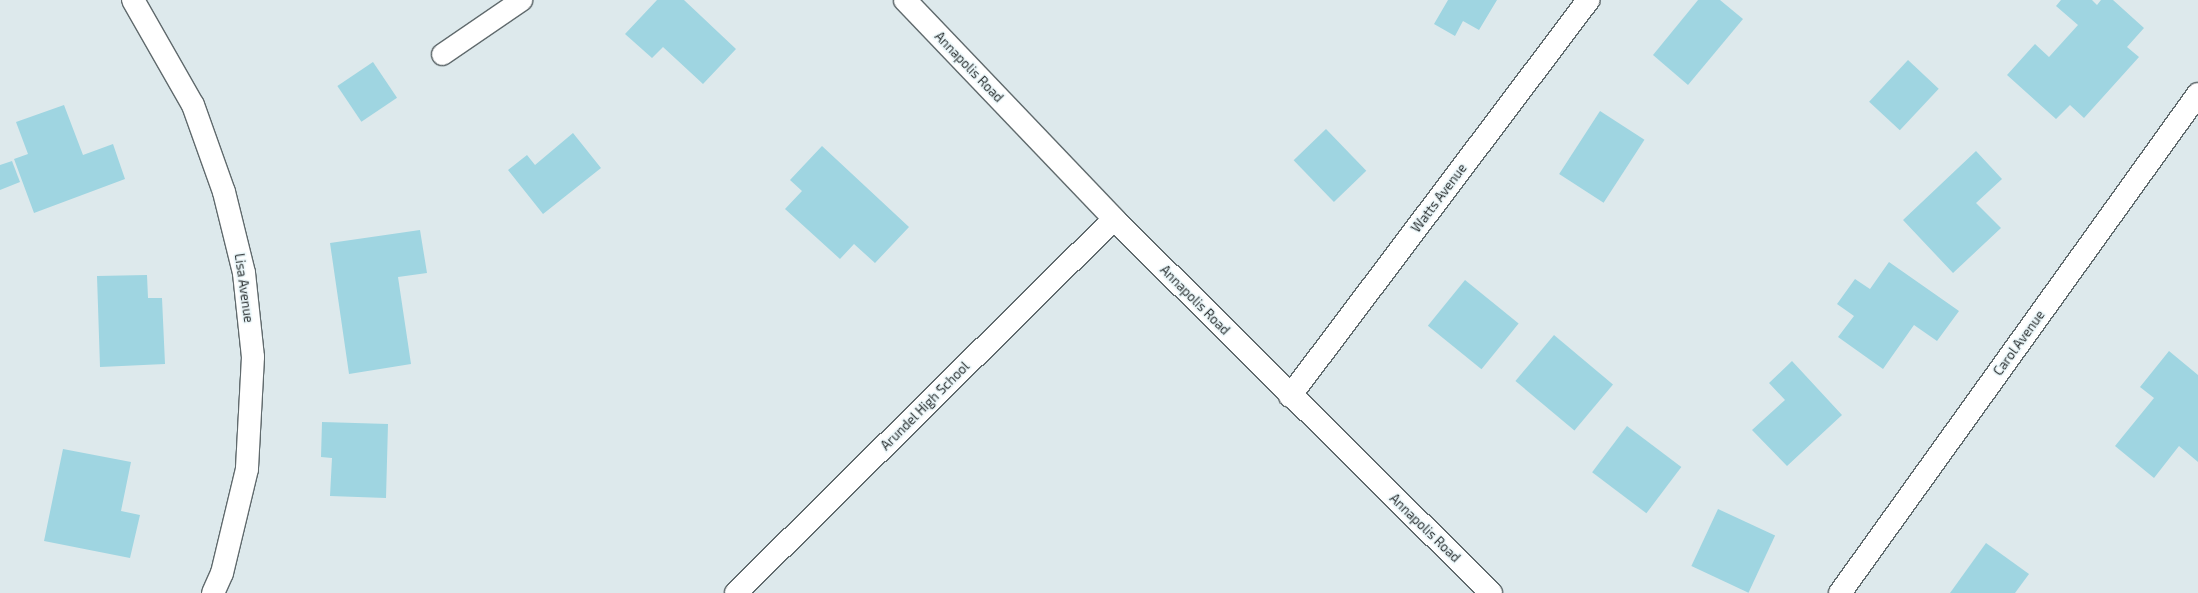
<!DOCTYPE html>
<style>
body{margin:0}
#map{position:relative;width:2198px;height:593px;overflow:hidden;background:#dde9ec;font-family:"Exo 2",sans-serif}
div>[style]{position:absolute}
.building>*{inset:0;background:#9fd5e1;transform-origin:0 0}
.roads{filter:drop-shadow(1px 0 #606a6d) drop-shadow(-1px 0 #606a6d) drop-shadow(0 1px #606a6d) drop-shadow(0 -1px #606a6d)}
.lane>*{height:21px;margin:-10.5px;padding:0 10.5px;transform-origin:10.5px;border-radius:10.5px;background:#fff}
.street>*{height:22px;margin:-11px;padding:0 11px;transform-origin:11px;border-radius:11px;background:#fff}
.secondary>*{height:22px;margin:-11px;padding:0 11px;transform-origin:11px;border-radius:11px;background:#fff}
span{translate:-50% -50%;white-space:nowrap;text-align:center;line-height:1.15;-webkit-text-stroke:3px #eaf6f9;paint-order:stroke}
.street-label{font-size:13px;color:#2c3132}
</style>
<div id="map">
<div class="building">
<i style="clip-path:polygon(657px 0,684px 0,736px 49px,703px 84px,663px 47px,652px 58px,625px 34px)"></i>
<i style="clip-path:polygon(1448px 0,1497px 0,1479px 30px,1463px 21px,1455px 36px,1434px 24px)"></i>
<i style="clip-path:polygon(1698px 0,1720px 0,1743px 19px,1688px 85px,1653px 55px)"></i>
<i style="clip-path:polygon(2061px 0,2092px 0,2097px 5px,2101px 0,2113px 0,2144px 28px,2127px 47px,2139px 57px,2084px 118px,2070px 105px,2056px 119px,2007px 75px,2035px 44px,2049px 57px,2078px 25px,2056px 6px)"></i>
<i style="left:1908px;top:60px;width:42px;height:57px;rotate:43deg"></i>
<i style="left:373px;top:62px;width:43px;height:43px;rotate:56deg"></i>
<i style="clip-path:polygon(64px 105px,83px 155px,113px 144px,125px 179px,34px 213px,14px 159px,28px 154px,16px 122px)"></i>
<i style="left:1600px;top:111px;width:53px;height:75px;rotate:33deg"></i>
<i style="left:1326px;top:129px;width:58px;height:45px;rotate:46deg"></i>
<i style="clip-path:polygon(573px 133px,601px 168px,543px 214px,508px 170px,527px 155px,535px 165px)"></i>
<i style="clip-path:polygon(822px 146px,909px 227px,875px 263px,854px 244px,840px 259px,785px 209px,802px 191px,790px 180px)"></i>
<i style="clip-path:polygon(1976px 151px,2002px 179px,1976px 203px,2001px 228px,1953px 273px,1903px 220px)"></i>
<i style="clip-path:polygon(12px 161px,20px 182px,0 190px,0 165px)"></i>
<i style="clip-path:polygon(420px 230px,427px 273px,398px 277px,411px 364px,349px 374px,330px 243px)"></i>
<i style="clip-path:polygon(1889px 262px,1959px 311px,1937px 341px,1914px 325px,1883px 369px,1838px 337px,1854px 316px,1837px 304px,1855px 279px,1870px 289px)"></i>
<i style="clip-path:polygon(147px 275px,148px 298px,162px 298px,165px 364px,100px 367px,97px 276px)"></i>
<i style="left:1465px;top:280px;width:69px;height:59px;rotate:39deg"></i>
<i style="left:1554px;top:335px;width:77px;height:60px;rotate:40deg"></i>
<i style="clip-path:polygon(2169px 351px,2198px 375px,2198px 462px,2179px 446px,2154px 478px,2115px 446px,2154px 398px,2140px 387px)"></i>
<i style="clip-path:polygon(1792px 361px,1842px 415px,1787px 466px,1752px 430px,1785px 400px,1769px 383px)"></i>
<i style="clip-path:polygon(322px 422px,388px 424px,386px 498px,330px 496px,332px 458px,321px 457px)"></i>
<i style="left:1627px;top:426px;width:68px;height:58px;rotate:37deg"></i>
<i style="clip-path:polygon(63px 449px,131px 462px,121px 511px,140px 515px,130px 558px,44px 541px)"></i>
<i style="left:1718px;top:509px;width:63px;height:63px;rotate:25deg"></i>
<i style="clip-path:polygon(1986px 543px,2029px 574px,2015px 593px,1950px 593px)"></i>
</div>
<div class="roads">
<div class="lane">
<i style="left:442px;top:54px;width:96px;rotate:-34.4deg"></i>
</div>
<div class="street">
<i style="left:133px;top:0;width:121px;rotate:60.3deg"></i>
<i style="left:193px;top:105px;width:92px;rotate:70.4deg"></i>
<i style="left:224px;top:192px;width:83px;rotate:76.1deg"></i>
<i style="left:244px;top:273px;width:84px;rotate:83.9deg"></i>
<i style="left:253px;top:357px;width:112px;rotate:93.1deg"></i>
<i style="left:247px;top:469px;width:107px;rotate:103.5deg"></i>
<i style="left:222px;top:573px;width:22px;rotate:114deg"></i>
<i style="left:1290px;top:396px;width:496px;rotate:-53deg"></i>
<i style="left:736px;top:593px;width:532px;rotate:-44.7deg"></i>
<i style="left:1840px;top:593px;width:614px;rotate:-54.34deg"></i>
</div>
<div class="secondary">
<i style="left:905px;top:0;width:303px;rotate:46.3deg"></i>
<i style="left:1114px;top:219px;width:531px;rotate:44.77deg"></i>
</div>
</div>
<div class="street-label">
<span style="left:969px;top:67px;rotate:46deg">Annapolis Road</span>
<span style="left:1439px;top:198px;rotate:-53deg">Watts Avenue</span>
<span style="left:244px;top:288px;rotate:82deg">Lisa Avenue</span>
<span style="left:1195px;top:300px;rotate:45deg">Annapolis Road</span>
<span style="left:2019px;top:343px;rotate:-54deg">Carol Avenue</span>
<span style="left:925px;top:406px;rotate:-45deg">Arundel High School</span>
<span style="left:1425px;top:528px;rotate:44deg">Annapolis Road</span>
</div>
</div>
